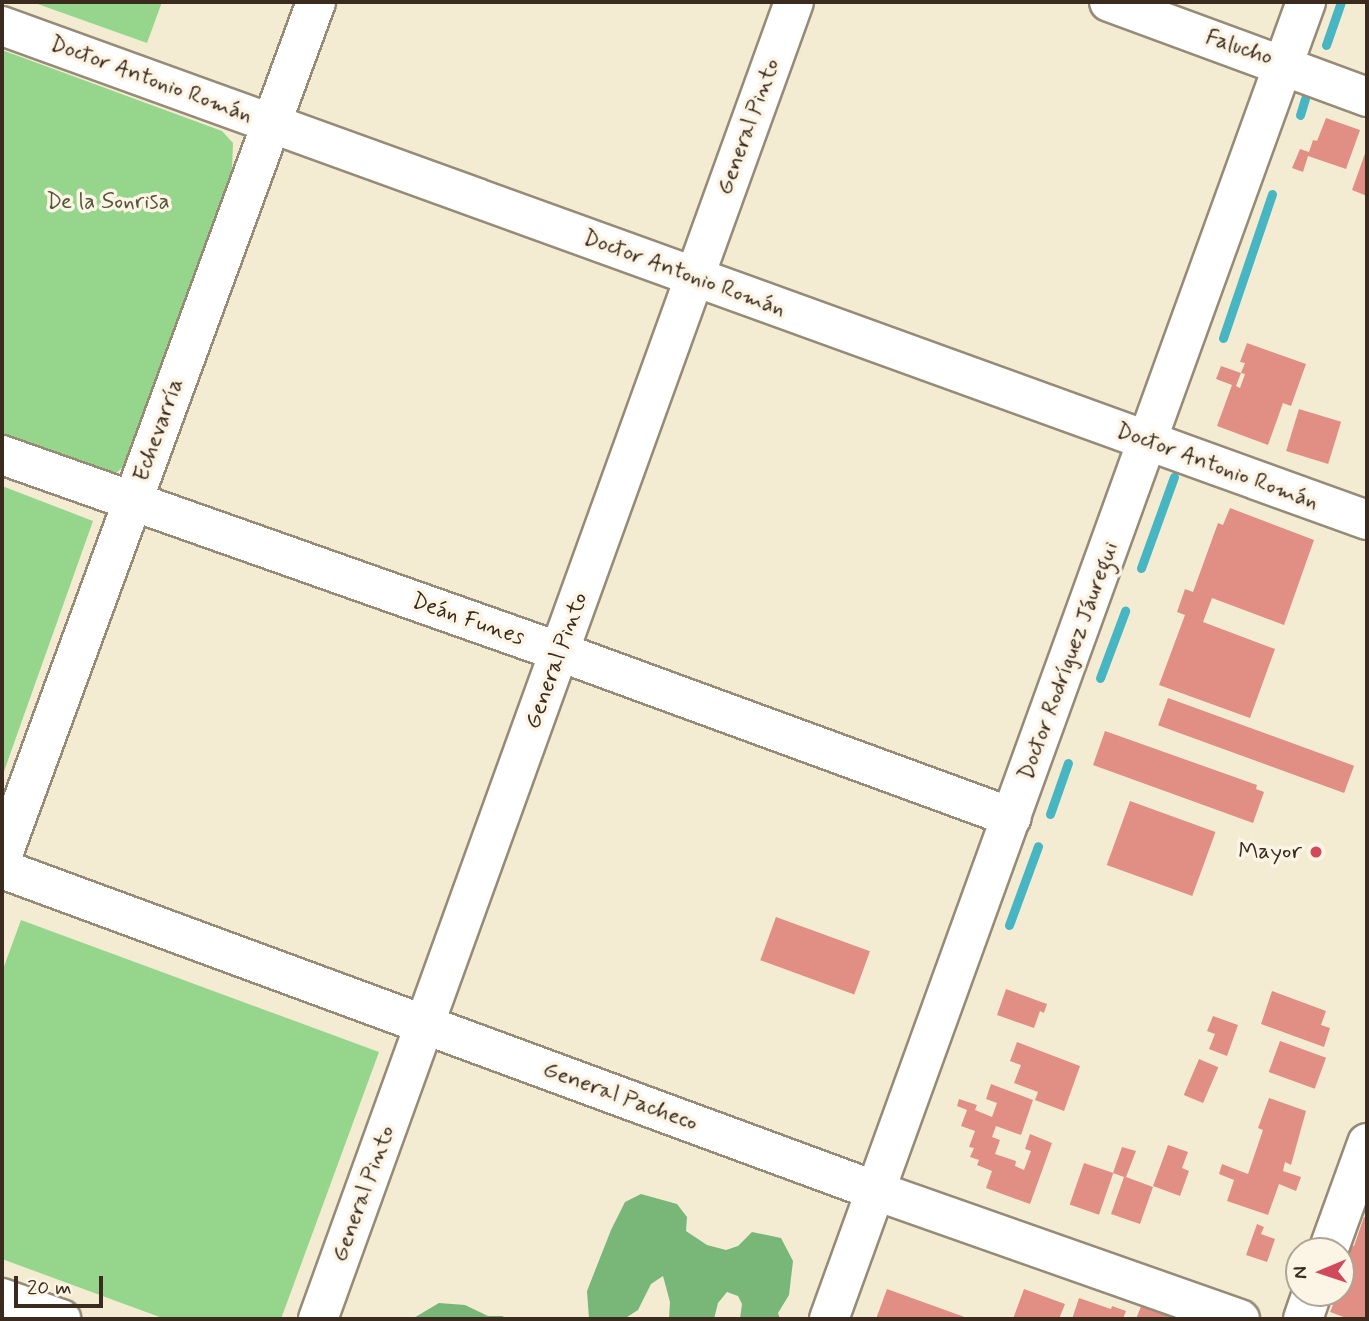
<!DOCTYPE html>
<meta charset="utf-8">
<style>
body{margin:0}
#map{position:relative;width:1369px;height:1321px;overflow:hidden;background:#f3ecd2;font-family:Mynerve,sans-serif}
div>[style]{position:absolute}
.green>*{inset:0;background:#96d68c}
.forest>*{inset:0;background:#78b778}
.stream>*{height:9px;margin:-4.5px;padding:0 4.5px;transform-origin:4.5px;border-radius:4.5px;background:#47b5c2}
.building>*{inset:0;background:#e18f85;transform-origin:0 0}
.roads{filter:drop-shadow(2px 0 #978b78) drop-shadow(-2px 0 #978b78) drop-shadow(0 2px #978b78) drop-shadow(0 -2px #978b78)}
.minor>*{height:38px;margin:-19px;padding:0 19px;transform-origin:19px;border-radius:19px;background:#fff}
.major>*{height:38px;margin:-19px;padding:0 19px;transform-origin:19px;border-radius:19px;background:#fff}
.dots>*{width:19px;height:19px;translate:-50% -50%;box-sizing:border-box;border:4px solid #fcf5e5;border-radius:50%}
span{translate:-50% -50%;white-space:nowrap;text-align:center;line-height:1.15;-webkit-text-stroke:7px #fcf5e5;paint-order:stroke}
.street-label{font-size:23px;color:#3b2a1e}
.park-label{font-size:23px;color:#52553a}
.poi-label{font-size:23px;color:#3b2a1e}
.right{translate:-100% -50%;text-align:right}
.frame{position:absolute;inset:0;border:4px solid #3b2a1e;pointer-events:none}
.north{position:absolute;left:1285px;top:1237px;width:70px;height:70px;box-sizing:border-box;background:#fcf5e5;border:2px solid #afa495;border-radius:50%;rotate:268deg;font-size:19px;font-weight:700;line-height:28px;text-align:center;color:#3b2a1e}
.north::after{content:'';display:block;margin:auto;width:24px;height:32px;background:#d1495b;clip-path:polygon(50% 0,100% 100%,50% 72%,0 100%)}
.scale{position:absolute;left:14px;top:1276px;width:89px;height:32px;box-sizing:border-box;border:4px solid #3b2a1e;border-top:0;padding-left:9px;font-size:21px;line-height:24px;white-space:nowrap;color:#3b2a1e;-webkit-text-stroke:5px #fcf5e5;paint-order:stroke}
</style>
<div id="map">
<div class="green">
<i style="clip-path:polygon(32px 2px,162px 2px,147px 43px)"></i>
<i style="clip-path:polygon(2px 50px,222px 131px,233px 143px,232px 170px,125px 465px,114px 475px,2px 446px)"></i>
<i style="clip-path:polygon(2px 486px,93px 521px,2px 777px)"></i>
<i style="clip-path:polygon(21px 920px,379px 1052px,281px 1319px,165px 1319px,2px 1259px,2px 972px)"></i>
</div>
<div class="forest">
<i style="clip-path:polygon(641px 1194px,677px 1204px,687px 1217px,686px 1231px,707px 1245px,726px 1250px,738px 1246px,752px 1232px,781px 1238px,793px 1261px,789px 1295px,778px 1313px,780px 1319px,740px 1319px,742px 1304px,738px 1296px,727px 1292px,718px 1303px,714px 1319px,669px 1319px,670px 1302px,663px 1276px,651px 1284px,638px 1310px,624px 1319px,589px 1319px,587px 1291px,611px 1230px,625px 1202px)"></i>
<i style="clip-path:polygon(439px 1303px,465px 1305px,488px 1316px,502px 1316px,508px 1319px,412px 1319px)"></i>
</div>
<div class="stream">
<i style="left:1326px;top:45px;width:46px;rotate:-70.8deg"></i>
<i style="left:1300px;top:115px;width:17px;rotate:-73deg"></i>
<i style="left:1223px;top:338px;width:152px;rotate:-71.2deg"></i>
<i style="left:1141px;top:568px;width:97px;rotate:-70.1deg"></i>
<i style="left:1100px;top:678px;width:72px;rotate:-69.5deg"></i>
<i style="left:1050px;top:814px;width:54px;rotate:-70.6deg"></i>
<i style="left:1009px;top:925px;width:84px;rotate:-69.8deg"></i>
</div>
<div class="building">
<i style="clip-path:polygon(1326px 118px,1360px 130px,1346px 169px,1308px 156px,1303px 172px,1292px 168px,1300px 149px,1309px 152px,1313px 140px,1317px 141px)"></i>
<i style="clip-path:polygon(1367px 148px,1367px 196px,1352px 190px)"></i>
<i style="clip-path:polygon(evenodd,1247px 343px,1306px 364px,1291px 406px,1283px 403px,1268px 445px,1217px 426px,1232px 385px,1216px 379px,1221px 366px,1241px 373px,1245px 363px,1240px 362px,1247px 343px,1241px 373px,1245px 374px,1240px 388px,1236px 386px,1241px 373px)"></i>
<i style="left:1299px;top:409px;width:44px;height:44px;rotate:17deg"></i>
<i style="clip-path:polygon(1230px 508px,1314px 540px,1284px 625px,1212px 598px,1203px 622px,1275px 649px,1250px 718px,1159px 685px,1185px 615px,1177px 612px,1185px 589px,1193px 592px,1218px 523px,1223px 525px)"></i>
<i style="left:1168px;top:698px;width:198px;height:29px;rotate:20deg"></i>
<i style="clip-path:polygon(1105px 731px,1257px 785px,1256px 789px,1264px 792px,1253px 823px,1093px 765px)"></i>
<i style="left:1130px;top:801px;width:91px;height:68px;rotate:20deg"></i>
<i style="left:776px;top:917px;width:100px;height:46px;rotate:20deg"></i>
<i style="clip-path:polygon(1006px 989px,1047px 1004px,1044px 1013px,1040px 1011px,1034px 1028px,997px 1015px)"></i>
<i style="clip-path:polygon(1272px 991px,1326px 1011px,1321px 1025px,1330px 1028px,1324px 1047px,1261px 1024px)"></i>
<i style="clip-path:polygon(1213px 1016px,1238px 1025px,1227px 1056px,1209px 1049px,1215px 1034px,1207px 1031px)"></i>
<i style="left:1280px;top:1041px;width:49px;height:33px;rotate:20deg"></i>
<i style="clip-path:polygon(1017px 1042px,1080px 1066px,1064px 1111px,1035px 1100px,1038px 1092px,1014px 1083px,1021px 1065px,1010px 1061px)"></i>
<i style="left:1199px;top:1059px;width:21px;height:39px;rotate:23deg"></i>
<i style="clip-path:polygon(991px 1084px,1033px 1100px,1021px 1135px,996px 1126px,992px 1137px,1000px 1140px,995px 1154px,1016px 1161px,1015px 1166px,1024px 1170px,1031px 1151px,1025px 1149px,1030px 1134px,1052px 1143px,1030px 1204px,986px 1188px,992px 1171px,977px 1165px,979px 1160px,970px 1157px,974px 1148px,969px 1147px,975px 1131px,961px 1126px,967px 1110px,957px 1106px,959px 1099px,977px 1105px,975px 1110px,992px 1117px,997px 1103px,986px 1099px)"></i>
<i style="clip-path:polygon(1269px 1098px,1306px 1111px,1291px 1165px,1285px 1162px,1283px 1171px,1301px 1177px,1296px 1191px,1279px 1184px,1268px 1215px,1227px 1201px,1234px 1180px,1219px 1174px,1222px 1164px,1248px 1174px,1263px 1130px,1258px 1128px)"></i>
<i style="clip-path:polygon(1168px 1145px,1188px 1152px,1182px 1168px,1189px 1171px,1180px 1196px,1153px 1186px)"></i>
<i style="clip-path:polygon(1122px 1147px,1136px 1151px,1126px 1177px,1153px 1187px,1140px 1224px,1111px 1214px,1124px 1177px,1113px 1173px)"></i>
<i style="left:1084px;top:1163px;width:31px;height:44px;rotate:19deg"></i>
<i style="clip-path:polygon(1364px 1217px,1367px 1218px,1367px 1319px,1349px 1319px,1330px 1312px,1333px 1305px,1323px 1302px,1326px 1293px,1341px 1293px,1342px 1242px,1354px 1246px)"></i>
<i style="clip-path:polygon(1257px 1224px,1264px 1227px,1261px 1234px,1275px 1239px,1267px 1262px,1246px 1255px)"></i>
<i style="clip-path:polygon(887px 1289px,970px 1319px,876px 1319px)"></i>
<i style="clip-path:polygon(1024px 1289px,1065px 1304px,1059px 1319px,1013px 1319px)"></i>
<i style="clip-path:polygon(1079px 1298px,1111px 1309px,1112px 1306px,1126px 1311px,1123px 1319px,1072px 1319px)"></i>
<i style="clip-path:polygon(1142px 1304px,1175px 1316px,1174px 1319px,1136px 1319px)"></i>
</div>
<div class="roads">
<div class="minor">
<i style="left:1109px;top:2px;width:275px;rotate:20.2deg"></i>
<i style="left:2px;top:26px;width:1452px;rotate:19.9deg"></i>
<i style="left:2px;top:455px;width:592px;rotate:19.45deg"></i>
<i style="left:560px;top:652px;width:481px;rotate:20.1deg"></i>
<i style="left:2px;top:857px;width:911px;rotate:-69.83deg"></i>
<i style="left:2px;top:869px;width:931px;rotate:20.22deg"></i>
<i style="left:876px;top:1191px;width:386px;rotate:19.4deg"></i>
<i style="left:1328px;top:1251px;width:115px;rotate:-70.1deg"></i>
<i style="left:2px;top:1298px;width:63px;rotate:19.6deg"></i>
<i style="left:318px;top:1319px;width:1400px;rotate:-70.13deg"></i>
<i style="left:1303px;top:1319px;width:28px;rotate:-71deg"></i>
</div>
<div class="major">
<i style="left:829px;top:1319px;width:1401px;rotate:-70.09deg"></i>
</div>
</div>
<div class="dots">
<i style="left:1316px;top:852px;background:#d1495b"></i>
</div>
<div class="street-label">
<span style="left:1239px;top:48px;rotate:19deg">Falucho</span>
<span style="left:151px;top:80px;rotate:20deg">Doctor Antonio Román</span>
<span style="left:749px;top:127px;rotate:-70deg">General Pinto</span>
<span style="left:684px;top:274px;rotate:20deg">Doctor Antonio Román</span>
<span style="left:159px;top:430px;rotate:-70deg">Echevarría</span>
<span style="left:1217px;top:467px;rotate:20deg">Doctor Antonio Román</span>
<span style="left:468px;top:620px;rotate:19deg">Deán Funes</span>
<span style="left:557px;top:661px;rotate:-70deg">General Pinto</span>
<span style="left:1069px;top:661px;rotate:-70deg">Doctor Rodríguez Jáuregui</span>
<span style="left:620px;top:1097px;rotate:20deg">General Pacheco</span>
<span style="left:364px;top:1194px;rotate:-70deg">General Pinto</span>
</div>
<div class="park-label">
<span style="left:108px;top:202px">De la Sonrisa</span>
</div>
<div class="poi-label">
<span class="right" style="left:1302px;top:852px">Mayor</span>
</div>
<div class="frame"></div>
<div class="north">N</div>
<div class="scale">20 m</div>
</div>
